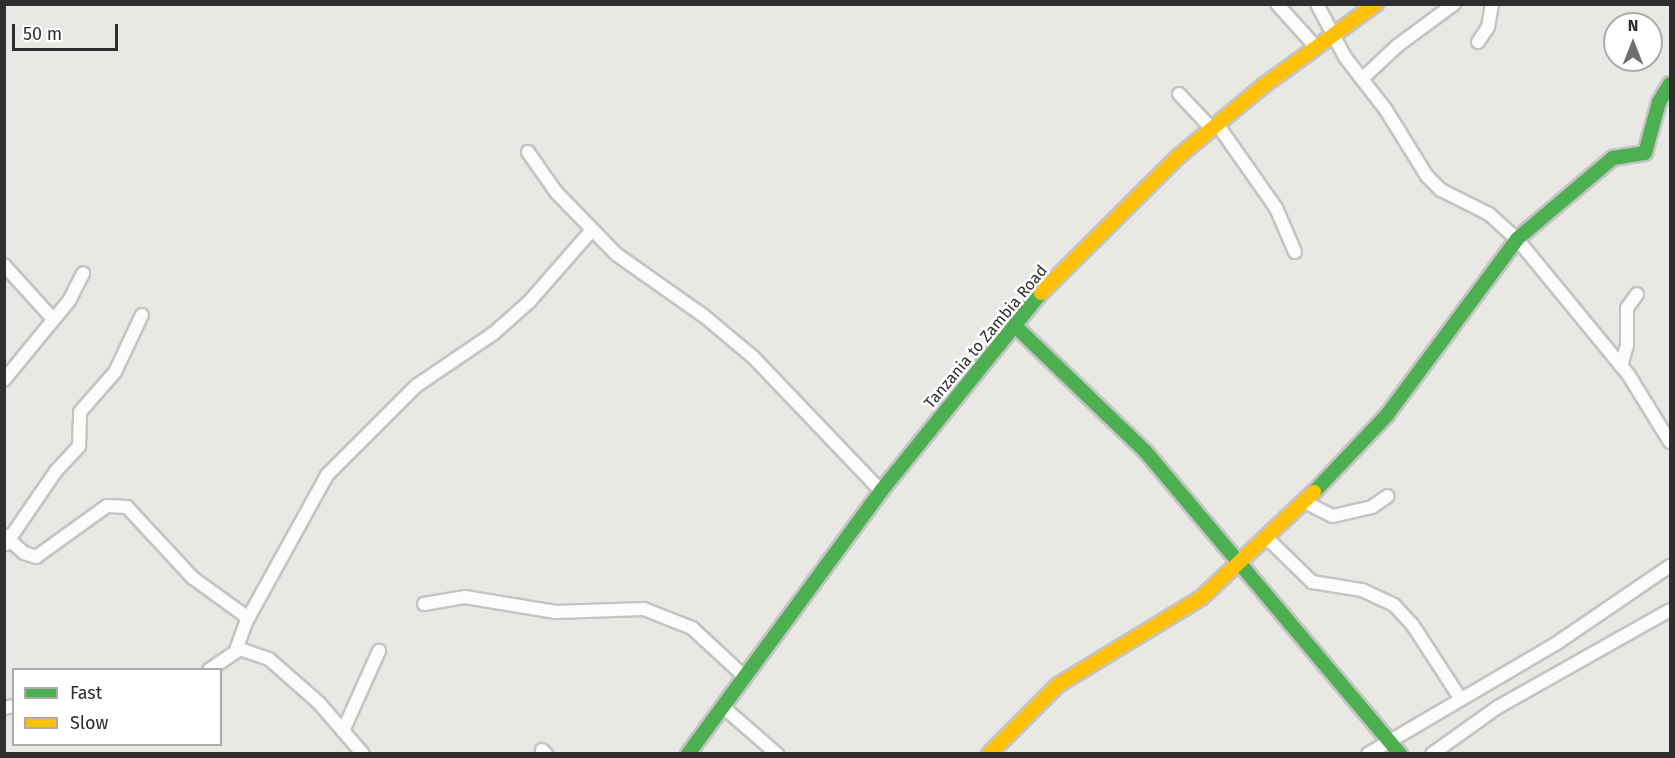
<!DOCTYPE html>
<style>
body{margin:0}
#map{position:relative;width:1675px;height:758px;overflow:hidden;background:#eae8e5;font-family:"Fira Sans",sans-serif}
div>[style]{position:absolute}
.roads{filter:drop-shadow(2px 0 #c5c4c5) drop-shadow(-2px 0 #c5c4c5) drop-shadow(0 2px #c5c4c5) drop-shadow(0 -2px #c5c4c5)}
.street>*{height:12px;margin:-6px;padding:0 6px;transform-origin:6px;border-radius:6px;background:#fcfcfb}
.fast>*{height:14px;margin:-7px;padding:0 7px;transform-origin:7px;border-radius:7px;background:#4caf50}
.slow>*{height:14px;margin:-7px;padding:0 7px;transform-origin:7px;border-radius:7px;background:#ffc107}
span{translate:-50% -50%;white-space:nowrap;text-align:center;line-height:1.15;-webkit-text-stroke:5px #fff;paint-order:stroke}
.street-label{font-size:16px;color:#2e2e2e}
.frame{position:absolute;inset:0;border:6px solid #2e2e2e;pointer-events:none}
.legend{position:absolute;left:12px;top:668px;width:210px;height:78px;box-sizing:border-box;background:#fff;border:2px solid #ababab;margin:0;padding:8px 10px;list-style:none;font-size:18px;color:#2e2e2e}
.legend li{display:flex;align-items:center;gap:12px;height:30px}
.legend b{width:30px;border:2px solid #ababab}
.north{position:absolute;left:1603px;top:12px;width:60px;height:60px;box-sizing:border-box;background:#fff;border:2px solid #ababab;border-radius:50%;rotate:0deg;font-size:16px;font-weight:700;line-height:24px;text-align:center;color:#2e2e2e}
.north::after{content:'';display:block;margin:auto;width:21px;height:27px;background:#706f6e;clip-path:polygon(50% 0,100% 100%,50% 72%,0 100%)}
.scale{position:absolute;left:12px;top:24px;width:106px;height:27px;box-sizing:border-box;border:3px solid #2e2e2e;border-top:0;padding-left:8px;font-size:18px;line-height:21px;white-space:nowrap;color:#2e2e2e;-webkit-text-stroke:4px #fff;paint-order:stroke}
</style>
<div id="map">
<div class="roads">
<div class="street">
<i style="left:1277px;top:4px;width:57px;rotate:47.9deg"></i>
<i style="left:1317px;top:4px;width:60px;rotate:62.2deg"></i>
<i style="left:1345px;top:57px;width:67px;rotate:52.3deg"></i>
<i style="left:1386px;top:110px;width:78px;rotate:58.2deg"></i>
<i style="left:1427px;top:176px;width:20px;rotate:45deg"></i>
<i style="left:1441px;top:190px;width:54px;rotate:26.6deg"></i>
<i style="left:1489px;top:214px;width:38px;rotate:42deg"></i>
<i style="left:1517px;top:239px;width:175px;rotate:50.6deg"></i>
<i style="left:1628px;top:374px;width:80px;rotate:58.3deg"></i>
<i style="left:1478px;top:42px;width:18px;rotate:-56deg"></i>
<i style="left:1488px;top:27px;width:23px;rotate:-80deg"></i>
<i style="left:1362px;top:79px;width:48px;rotate:-43.3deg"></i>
<i style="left:1397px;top:46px;width:71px;rotate:-36.4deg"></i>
<i style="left:1179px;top:94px;width:48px;rotate:46.7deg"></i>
<i style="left:1217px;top:124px;width:103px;rotate:54.9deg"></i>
<i style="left:1276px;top:208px;width:48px;rotate:66.6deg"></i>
<i style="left:528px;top:152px;width:49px;rotate:55deg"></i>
<i style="left:556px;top:192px;width:86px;rotate:45.9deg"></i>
<i style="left:616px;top:254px;width:108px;rotate:35.2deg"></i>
<i style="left:704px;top:316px;width:64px;rotate:39.9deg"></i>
<i style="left:753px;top:357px;width:185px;rotate:46.3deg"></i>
<i style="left:4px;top:265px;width:73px;rotate:47.8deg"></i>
<i style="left:1621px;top:366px;width:22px;rotate:-74deg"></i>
<i style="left:1627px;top:345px;width:37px;rotate:-90deg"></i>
<i style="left:1627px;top:308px;width:17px;rotate:-54deg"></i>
<i style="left:4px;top:380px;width:102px;rotate:-50.6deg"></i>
<i style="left:69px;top:301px;width:31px;rotate:-63deg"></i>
<i style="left:1305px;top:502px;width:31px;rotate:27deg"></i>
<i style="left:1333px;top:516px;width:40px;rotate:-13deg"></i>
<i style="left:1372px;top:507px;width:19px;rotate:-35deg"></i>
<i style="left:4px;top:535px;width:27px;rotate:42deg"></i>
<i style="left:24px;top:553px;width:13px;rotate:18deg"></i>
<i style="left:36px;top:557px;width:87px;rotate:-35.7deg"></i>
<i style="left:107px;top:506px;width:20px;rotate:3deg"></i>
<i style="left:127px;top:507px;width:97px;rotate:47.1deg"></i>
<i style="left:193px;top:578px;width:68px;rotate:36deg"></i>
<i style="left:1268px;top:539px;width:62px;rotate:44.3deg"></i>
<i style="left:1312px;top:582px;width:51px;rotate:9.1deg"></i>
<i style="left:1362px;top:590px;width:35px;rotate:25deg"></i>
<i style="left:1394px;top:605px;width:26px;rotate:47deg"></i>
<i style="left:1412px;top:624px;width:88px;rotate:57deg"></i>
<i style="left:6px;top:544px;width:88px;rotate:-55.6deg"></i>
<i style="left:56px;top:471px;width:34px;rotate:-47deg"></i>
<i style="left:79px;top:446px;width:34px;rotate:-88deg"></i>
<i style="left:80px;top:412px;width:53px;rotate:-48.8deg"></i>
<i style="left:115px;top:372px;width:63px;rotate:-64.7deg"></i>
<i style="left:424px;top:604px;width:42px;rotate:-9.7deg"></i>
<i style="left:465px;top:597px;width:92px;rotate:9.4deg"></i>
<i style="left:556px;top:612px;width:88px;rotate:-2deg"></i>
<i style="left:644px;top:609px;width:52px;rotate:21.6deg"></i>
<i style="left:692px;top:628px;width:72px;rotate:42.8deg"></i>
<i style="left:236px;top:650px;width:30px;rotate:-70deg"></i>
<i style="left:246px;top:622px;width:168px;rotate:-61.1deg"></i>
<i style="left:327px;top:475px;width:126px;rotate:-45deg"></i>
<i style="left:416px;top:386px;width:94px;rotate:-34.2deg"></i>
<i style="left:494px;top:333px;width:47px;rotate:-41.5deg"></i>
<i style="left:529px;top:302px;width:96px;rotate:-48.8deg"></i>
<i style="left:209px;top:670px;width:37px;rotate:-34deg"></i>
<i style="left:240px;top:649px;width:31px;rotate:19deg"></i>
<i style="left:269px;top:659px;width:67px;rotate:41.3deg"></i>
<i style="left:319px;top:703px;width:67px;rotate:49.2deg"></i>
<i style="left:723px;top:707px;width:72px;rotate:41deg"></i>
<i style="left:4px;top:708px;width:10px;rotate:-11deg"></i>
<i style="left:343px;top:731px;width:88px;rotate:-65.8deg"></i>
<i style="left:542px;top:750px;width:6px;rotate:45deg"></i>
<i style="left:1368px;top:754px;width:219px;rotate:-30.4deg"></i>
<i style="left:1557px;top:643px;width:137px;rotate:-34.3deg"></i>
<i style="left:1432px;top:754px;width:81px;rotate:-35.5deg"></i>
<i style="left:1498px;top:707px;width:197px;rotate:-29.4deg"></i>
</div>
<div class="fast">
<i style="left:1014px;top:325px;width:182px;rotate:43.9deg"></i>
<i style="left:1145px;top:451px;width:396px;rotate:49.9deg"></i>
<i style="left:1314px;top:492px;width:106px;rotate:-46.5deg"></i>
<i style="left:1387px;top:415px;width:219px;rotate:-53.5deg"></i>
<i style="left:1517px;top:239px;width:126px;rotate:-40.2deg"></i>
<i style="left:1613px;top:158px;width:32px;rotate:-9deg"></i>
<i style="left:1645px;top:153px;width:53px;rotate:-74.6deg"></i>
<i style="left:1659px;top:102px;width:21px;rotate:-59deg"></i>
<i style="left:688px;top:754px;width:326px;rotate:-53.7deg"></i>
<i style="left:881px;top:491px;width:255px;rotate:-51.1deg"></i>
</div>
<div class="slow">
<i style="left:1041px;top:293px;width:193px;rotate:-44.8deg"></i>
<i style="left:1178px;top:157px;width:111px;rotate:-39.9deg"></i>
<i style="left:1263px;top:86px;width:140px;rotate:-36deg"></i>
<i style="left:989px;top:754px;width:98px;rotate:-45deg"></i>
<i style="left:1058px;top:685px;width:167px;rotate:-31.3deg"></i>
<i style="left:1201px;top:598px;width:155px;rotate:-43.2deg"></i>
</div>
</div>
<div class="street-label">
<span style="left:986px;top:337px;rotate:-50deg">Tanzania to Zambia Road</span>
</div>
<div class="frame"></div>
<ul class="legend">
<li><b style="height:8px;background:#4caf50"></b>Fast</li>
<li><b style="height:8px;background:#ffc107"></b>Slow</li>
</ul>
<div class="north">N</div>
<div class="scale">50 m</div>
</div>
